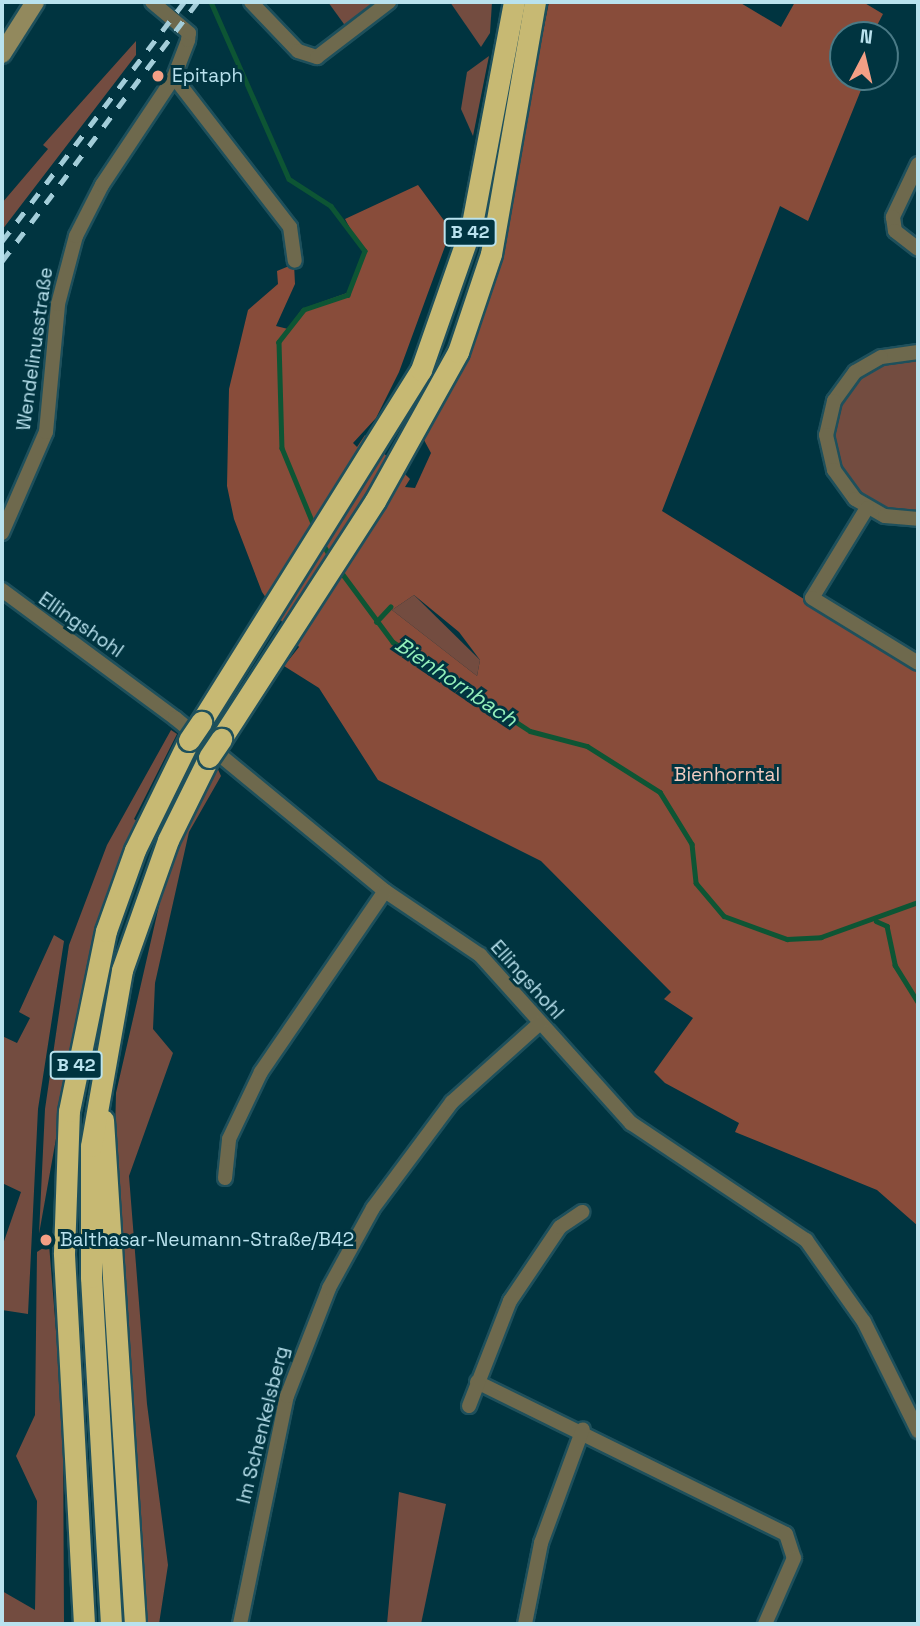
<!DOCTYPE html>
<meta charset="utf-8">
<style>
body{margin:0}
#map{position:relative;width:920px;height:1626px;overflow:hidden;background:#003440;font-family:"Space Grotesk",sans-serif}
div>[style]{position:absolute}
.green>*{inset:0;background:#734c40}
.forest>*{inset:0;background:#884c3a}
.stream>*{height:4.5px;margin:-2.25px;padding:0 2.25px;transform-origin:2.25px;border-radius:2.25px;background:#0d5534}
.roads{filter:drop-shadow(2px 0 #1e505c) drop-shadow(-2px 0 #1e505c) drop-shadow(0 2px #1e505c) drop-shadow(0 -2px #1e505c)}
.street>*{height:14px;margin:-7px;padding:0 7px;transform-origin:7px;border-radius:7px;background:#6e694d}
.secondary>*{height:18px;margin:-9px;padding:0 9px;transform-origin:9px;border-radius:9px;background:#92895d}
.highway>*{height:21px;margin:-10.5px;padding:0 10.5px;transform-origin:10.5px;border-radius:10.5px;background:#c7b973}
.rail>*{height:4.5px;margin-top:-2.25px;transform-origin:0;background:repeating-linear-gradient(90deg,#a3cdd9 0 12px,transparent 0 24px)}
.bridges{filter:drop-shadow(2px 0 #1e505c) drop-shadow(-2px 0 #1e505c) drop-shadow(0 2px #1e505c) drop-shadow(0 -2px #1e505c)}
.highway-bridge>*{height:21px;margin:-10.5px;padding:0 10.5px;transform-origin:10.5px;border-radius:10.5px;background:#c7b973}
.dots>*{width:19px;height:19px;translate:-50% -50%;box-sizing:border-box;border:4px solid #003440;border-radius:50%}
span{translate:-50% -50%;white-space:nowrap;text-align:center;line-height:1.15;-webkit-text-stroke:6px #003440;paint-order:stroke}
.shield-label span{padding:2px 5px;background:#003440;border:2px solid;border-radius:5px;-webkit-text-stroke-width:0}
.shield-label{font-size:18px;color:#b9e2ee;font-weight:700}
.poi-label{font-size:19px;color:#b9e2ee}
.left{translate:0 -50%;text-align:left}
.street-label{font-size:19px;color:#b9e2ee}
.park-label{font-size:19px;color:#f2ccc0}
.water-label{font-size:21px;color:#93f0bb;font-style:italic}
.frame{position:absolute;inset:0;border:4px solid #b9e2ee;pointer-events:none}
.north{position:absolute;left:829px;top:21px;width:70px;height:70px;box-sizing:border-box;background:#003440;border:2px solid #4a7a86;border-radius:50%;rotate:7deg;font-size:19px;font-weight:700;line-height:28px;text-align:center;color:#b9e2ee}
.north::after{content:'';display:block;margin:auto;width:24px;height:32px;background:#f39f85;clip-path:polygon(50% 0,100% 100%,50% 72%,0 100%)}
</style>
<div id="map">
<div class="green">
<i style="clip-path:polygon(328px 2px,383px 2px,349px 31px)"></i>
<i style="clip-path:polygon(450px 2px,492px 2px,490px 33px,481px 47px)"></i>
<i style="clip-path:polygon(136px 41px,136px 55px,2px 230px,2px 203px,48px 149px,43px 145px)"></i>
<i style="clip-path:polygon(489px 56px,473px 136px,461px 109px,467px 72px)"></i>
<i style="clip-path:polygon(918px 358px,918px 512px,887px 509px,860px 495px,841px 472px,832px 434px,838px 405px,859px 376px,881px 363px)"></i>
<i style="clip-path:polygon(414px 595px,480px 660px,477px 676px,392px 610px)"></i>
<i style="clip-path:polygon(171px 730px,177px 734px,134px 819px,138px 822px,87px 965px,39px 1234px,45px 1109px,69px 945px,107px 845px)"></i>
<i style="clip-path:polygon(216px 765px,221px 776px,189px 832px,155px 983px,153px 1029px,173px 1053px,129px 1176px,147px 1404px,168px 1565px,159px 1624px,142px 1624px,114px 1174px,116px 1093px,161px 897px,183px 830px)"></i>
<i style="clip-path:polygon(54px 935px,64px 941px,38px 1109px,28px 1314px,2px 1310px,2px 1247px,21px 1192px,2px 1183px,2px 1036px,17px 1043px,30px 1018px,19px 1012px)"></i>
<i style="clip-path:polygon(49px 1244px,63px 1418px,64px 1624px,4px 1624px,2px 1591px,35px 1610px,37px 1501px,16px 1456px,35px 1415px,37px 1252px)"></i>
<i style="clip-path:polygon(399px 1492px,446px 1504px,421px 1624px,387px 1624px)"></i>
</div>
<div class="forest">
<i style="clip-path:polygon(evenodd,549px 2px,739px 2px,781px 27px,795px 2px,863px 2px,883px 14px,872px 35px,843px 35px,843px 77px,863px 85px,808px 221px,780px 206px,662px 511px,918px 670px,918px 1226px,877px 1190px,735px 1132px,739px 1123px,665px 1083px,654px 1072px,693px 1018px,664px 999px,671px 992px,541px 861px,378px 780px,319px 688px,284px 666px,299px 647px,262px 592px,234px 519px,227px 486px,229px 389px,248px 310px,278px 284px,277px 271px,294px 264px,295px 284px,276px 326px,288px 329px,302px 309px,347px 293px,363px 252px,345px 219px,418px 185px,451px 230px,399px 372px,376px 418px,353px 443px,357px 447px,365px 435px,410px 479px,405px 487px,415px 488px,431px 453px,424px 440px,468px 350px,496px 267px,549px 2px,414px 595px,459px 632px,480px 660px,477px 676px,392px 610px,414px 595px)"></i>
</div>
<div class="stream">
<i style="left:211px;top:2px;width:193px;rotate:66.2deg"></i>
<i style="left:289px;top:179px;width:50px;rotate:32.7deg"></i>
<i style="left:331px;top:206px;width:56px;rotate:52.9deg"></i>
<i style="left:365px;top:251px;width:47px;rotate:111.1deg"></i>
<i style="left:348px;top:295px;width:46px;rotate:161.2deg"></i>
<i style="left:304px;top:310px;width:41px;rotate:128deg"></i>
<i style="left:279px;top:342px;width:106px;rotate:88.4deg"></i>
<i style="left:282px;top:448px;width:87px;rotate:67.6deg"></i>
<i style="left:322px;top:542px;width:20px;rotate:60deg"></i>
<i style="left:339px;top:569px;width:91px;rotate:53.5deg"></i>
<i style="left:393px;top:642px;width:163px;rotate:33deg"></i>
<i style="left:530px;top:731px;width:59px;rotate:14.7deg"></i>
<i style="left:587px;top:746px;width:86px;rotate:32.2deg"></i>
<i style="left:660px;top:792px;width:61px;rotate:58.4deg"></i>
<i style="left:692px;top:844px;width:39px;rotate:84deg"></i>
<i style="left:696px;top:883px;width:43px;rotate:49.7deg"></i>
<i style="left:724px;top:916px;width:67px;rotate:20.1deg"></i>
<i style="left:787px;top:939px;width:34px;rotate:-3deg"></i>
<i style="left:821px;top:937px;width:103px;rotate:-19.8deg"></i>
<i style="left:376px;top:622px;width:21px;rotate:-47deg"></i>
<i style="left:876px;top:921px;width:12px;rotate:24deg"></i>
<i style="left:887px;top:926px;width:40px;rotate:78deg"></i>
<i style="left:895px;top:965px;width:44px;rotate:58.1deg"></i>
</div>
<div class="roads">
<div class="street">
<i style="left:251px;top:2px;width:68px;rotate:46.2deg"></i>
<i style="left:298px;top:51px;width:20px;rotate:18deg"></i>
<i style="left:317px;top:57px;width:91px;rotate:-37.4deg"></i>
<i style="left:174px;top:77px;width:190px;rotate:52.3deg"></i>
<i style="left:290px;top:227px;width:34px;rotate:82deg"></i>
<i style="left:918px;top:164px;width:59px;rotate:115.3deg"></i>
<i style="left:893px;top:217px;width:14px;rotate:82deg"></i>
<i style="left:895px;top:231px;width:29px;rotate:38deg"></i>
<i style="left:918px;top:352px;width:37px;rotate:172deg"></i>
<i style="left:881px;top:357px;width:30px;rotate:150deg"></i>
<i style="left:855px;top:372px;width:36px;rotate:126deg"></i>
<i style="left:834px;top:401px;width:35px;rotate:103deg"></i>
<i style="left:826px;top:435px;width:36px;rotate:77deg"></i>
<i style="left:834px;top:470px;width:36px;rotate:54deg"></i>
<i style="left:855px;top:499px;width:34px;rotate:30deg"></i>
<i style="left:885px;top:516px;width:33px;rotate:5deg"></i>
<i style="left:867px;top:508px;width:105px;rotate:121.4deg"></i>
<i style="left:812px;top:598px;width:124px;rotate:31.5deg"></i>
<i style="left:2px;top:533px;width:110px;rotate:-66.5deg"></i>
<i style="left:46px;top:432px;width:129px;rotate:-84.6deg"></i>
<i style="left:58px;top:304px;width:70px;rotate:-75.2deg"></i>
<i style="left:76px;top:236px;width:57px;rotate:-63deg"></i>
<i style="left:102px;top:185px;width:130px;rotate:-56.3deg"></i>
<i style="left:174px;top:77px;width:40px;rotate:-69deg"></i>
<i style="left:188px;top:40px;width:7px;rotate:-82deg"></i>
<i style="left:189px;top:33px;width:48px;rotate:-140deg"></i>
<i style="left:2px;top:590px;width:215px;rotate:36.5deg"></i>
<i style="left:175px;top:718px;width:272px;rotate:39.5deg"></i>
<i style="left:385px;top:891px;width:115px;rotate:34deg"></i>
<i style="left:480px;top:955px;width:226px;rotate:48.1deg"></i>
<i style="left:631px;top:1123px;width:211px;rotate:33.8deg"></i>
<i style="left:806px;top:1240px;width:100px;rotate:54.7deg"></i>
<i style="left:864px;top:1322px;width:122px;rotate:63.6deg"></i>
<i style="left:225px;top:1178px;width:39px;rotate:-84deg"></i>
<i style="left:229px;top:1139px;width:74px;rotate:-64.5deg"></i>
<i style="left:261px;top:1072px;width:219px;rotate:-55.6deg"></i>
<i style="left:477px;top:1382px;width:344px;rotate:26.2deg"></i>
<i style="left:786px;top:1534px;width:25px;rotate:72deg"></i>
<i style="left:794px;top:1558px;width:72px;rotate:113.7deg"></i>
<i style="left:469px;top:1406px;width:113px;rotate:-68.7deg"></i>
<i style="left:510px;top:1301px;width:89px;rotate:-56deg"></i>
<i style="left:560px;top:1227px;width:27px;rotate:-34deg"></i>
<i style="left:240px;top:1624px;width:233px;rotate:-78.4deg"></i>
<i style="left:287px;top:1396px;width:116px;rotate:-68.7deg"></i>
<i style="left:329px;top:1288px;width:91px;rotate:-61.2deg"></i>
<i style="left:373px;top:1208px;width:132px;rotate:-53.3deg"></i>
<i style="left:452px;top:1102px;width:118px;rotate:-41.9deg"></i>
<i style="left:525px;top:1624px;width:83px;rotate:-78.8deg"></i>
<i style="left:541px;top:1543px;width:121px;rotate:-69.8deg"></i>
</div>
<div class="secondary">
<i style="left:2px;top:54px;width:62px;rotate:-57.6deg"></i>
</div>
<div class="highway">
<i style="left:201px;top:722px;width:415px;rotate:-58deg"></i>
<i style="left:421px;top:370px;width:155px;rotate:-70.7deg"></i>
<i style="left:472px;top:224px;width:226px;rotate:-79.3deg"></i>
<i style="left:221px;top:739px;width:283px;rotate:-57.1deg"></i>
<i style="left:375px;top:501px;width:171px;rotate:-60.9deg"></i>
<i style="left:458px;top:352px;width:103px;rotate:-71.4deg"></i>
<i style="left:491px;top:254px;width:256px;rotate:-80.1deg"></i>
<i style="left:103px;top:1120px;width:505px;rotate:86.37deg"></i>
<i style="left:84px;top:1624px;width:372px;rotate:-93.1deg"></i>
<i style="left:64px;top:1253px;width:142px;rotate:-88deg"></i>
<i style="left:69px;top:1111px;width:184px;rotate:-78.4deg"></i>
<i style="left:106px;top:931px;width:86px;rotate:-70.3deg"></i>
<i style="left:135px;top:850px;width:123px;rotate:-63.9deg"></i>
<i style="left:111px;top:1624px;width:348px;rotate:-93.3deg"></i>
<i style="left:91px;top:1277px;width:131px;rotate:-90deg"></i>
<i style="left:91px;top:1146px;width:179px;rotate:-80deg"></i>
<i style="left:122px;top:970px;width:138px;rotate:-70.5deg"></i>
<i style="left:168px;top:840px;width:93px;rotate:-63.7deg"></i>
</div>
</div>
<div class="rail">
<i style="left:2px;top:241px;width:300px;rotate:-52.7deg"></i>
<i style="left:2px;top:261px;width:324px;rotate:-53deg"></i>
</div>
<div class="bridges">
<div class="highway-bridge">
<i style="left:189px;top:740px;width:22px;rotate:-56deg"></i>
<i style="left:209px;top:757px;width:22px;rotate:-56deg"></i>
</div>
</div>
<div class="dots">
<i style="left:158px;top:76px;background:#f39f85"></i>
<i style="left:46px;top:1240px;background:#f39f85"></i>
</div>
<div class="shield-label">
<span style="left:470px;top:232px">B 42</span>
<span style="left:76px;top:1065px">B 42</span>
</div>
<div class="poi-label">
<span class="left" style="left:172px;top:76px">Epitaph</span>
<span class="left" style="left:60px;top:1240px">Balthasar-Neumann-Straße/B42</span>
</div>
<div class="street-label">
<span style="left:35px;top:349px;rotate:-82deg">Wendelinusstraße</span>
<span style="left:81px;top:625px;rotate:35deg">Ellingshohl</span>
<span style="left:527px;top:980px;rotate:48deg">Ellingshohl</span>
<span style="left:263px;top:1425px;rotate:-76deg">Im Schenkelsberg</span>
</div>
<div class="park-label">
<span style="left:727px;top:775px">Bienhorntal</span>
</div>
<div class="water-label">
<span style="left:456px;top:682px;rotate:34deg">Bienhornbach</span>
</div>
<div class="frame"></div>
<div class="north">N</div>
</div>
